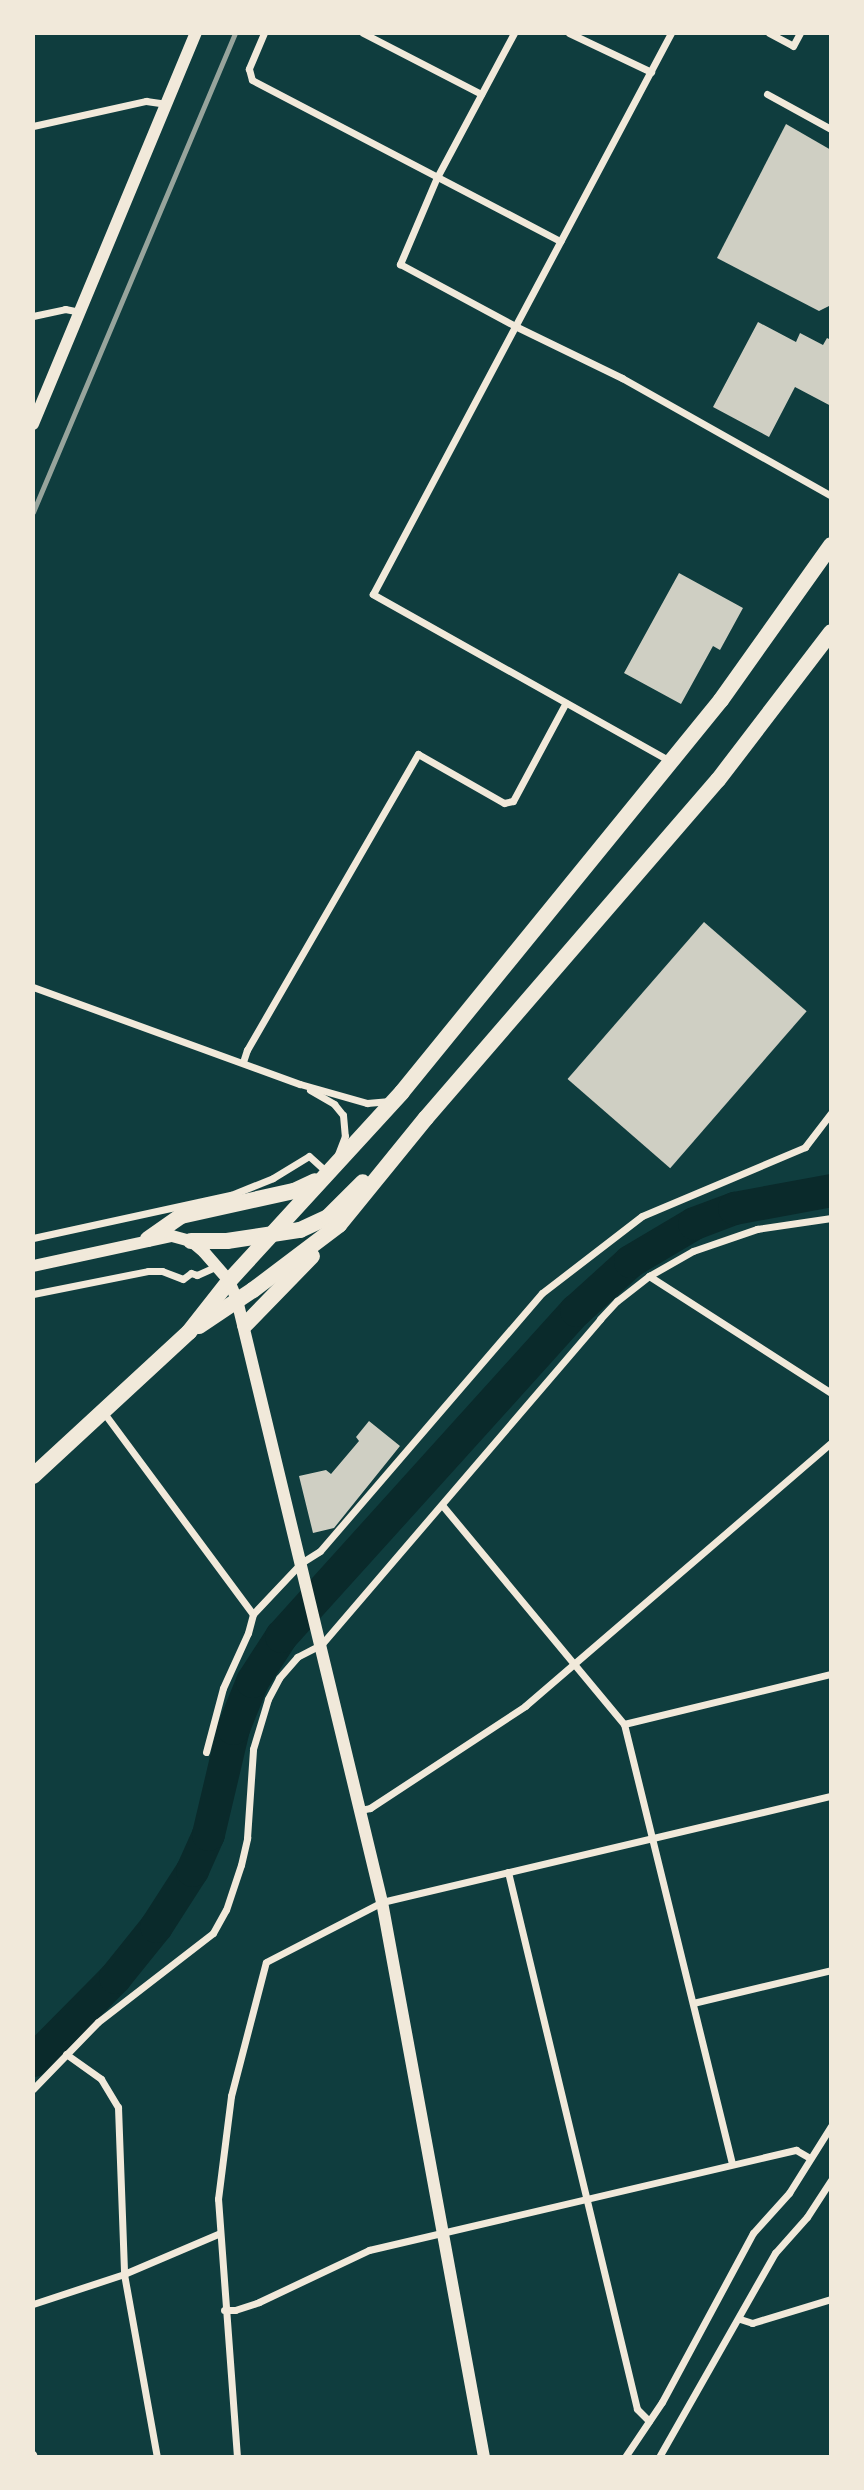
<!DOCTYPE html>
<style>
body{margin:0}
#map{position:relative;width:864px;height:2490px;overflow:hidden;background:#0f3d3e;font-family:Signika,sans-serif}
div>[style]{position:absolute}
.river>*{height:33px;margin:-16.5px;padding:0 16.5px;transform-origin:16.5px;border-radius:16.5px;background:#0a2a2b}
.building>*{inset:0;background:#cfcfc3;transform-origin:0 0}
.minor>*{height:7px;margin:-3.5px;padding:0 3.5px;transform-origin:3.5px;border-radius:3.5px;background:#f1e9da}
.tertiary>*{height:12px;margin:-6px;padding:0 6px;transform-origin:6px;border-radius:6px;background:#f1e9da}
.primary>*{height:16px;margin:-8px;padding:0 8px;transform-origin:8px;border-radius:8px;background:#f1e9da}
.rail>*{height:5px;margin:-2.5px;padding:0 2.5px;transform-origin:2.5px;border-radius:2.5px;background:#97a49c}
span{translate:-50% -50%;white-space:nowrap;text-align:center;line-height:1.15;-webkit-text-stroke:5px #f1e9da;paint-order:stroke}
.frame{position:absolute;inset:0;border:35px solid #f1e9da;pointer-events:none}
</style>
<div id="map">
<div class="river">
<i style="left:33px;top:2060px;width:117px;rotate:-45.3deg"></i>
<i style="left:115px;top:1977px;width:65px;rotate:-51.2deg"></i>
<i style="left:156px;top:1926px;width:67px;rotate:-57.3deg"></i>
<i style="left:192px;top:1870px;width:39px;rotate:-66deg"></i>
<i style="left:208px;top:1834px;width:109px;rotate:-76.7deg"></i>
<i style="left:233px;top:1728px;width:51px;rotate:-68deg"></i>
<i style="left:252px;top:1681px;width:54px;rotate:-57.2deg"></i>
<i style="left:281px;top:1636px;width:440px;rotate:-47.9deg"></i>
<i style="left:576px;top:1310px;width:73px;rotate:-42.2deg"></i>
<i style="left:630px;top:1261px;width:74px;rotate:-30.7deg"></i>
<i style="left:694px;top:1223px;width:43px;rotate:-20.6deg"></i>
<i style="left:734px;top:1208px;width:99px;rotate:-10.5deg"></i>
</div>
<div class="building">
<i style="clip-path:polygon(786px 124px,831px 150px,831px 305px,819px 311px,717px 258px)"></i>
<i style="clip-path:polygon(758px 322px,796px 342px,800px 333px,823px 345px,827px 338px,831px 340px,831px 406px,795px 387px,769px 437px,713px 407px)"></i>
<i style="clip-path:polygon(679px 573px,743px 608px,720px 650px,713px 646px,681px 704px,624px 673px)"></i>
<i style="left:704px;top:922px;width:136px;height:208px;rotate:41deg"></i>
<i style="clip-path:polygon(369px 1421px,400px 1446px,334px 1528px,313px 1533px,299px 1476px,326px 1470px,331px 1474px,359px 1441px,356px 1437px)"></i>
</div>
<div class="minor">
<i style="left:264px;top:33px;width:39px;rotate:113deg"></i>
<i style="left:249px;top:69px;width:11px;rotate:75deg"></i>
<i style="left:252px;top:80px;width:348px;rotate:27.6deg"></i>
<i style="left:363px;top:33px;width:133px;rotate:27.3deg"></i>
<i style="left:514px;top:33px;width:163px;rotate:118.1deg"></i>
<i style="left:437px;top:177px;width:95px;rotate:113deg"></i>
<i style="left:400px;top:264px;width:131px;rotate:28.3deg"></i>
<i style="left:515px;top:326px;width:119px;rotate:25.9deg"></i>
<i style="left:622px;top:378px;width:240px;rotate:29.4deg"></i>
<i style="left:569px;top:33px;width:91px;rotate:25.4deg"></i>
<i style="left:769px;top:33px;width:27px;rotate:28deg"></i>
<i style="left:793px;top:46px;width:15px;rotate:-62deg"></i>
<i style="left:767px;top:94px;width:73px;rotate:28.7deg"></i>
<i style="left:33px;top:126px;width:116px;rotate:-12.5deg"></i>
<i style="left:146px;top:101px;width:21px;rotate:8deg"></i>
<i style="left:33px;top:316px;width:33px;rotate:-12deg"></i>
<i style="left:65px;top:309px;width:15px;rotate:11deg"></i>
<i style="left:670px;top:761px;width:341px;rotate:-150.7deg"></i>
<i style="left:373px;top:594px;width:635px;rotate:-62.02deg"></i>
<i style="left:33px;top:987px;width:284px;rotate:20deg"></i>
<i style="left:300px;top:1084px;width:70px;rotate:15.8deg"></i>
<i style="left:367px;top:1103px;width:23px;rotate:-5deg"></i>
<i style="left:243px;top:1062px;width:13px;rotate:-72deg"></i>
<i style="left:247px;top:1050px;width:342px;rotate:-60deg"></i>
<i style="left:418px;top:754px;width:99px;rotate:29.7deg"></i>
<i style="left:504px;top:803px;width:9px;rotate:-13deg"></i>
<i style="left:513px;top:801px;width:110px;rotate:-61.8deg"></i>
<i style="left:310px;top:1090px;width:28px;rotate:30deg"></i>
<i style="left:334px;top:1104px;width:14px;rotate:51deg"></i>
<i style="left:343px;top:1115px;width:21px;rotate:85deg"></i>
<i style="left:345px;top:1136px;width:19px;rotate:111deg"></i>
<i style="left:33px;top:1238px;width:203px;rotate:-12.3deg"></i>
<i style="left:231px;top:1195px;width:45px;rotate:-22deg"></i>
<i style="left:273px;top:1178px;width:42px;rotate:-31.4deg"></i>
<i style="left:309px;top:1156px;width:24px;rotate:42deg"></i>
<i style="left:649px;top:1276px;width:216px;rotate:32.7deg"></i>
<i style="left:33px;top:1294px;width:117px;rotate:-11.3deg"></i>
<i style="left:148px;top:1271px;width:14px"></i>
<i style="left:162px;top:1271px;width:22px;rotate:21deg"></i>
<i style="left:183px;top:1279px;width:10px;rotate:-37deg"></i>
<i style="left:191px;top:1273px;width:6px;rotate:18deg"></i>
<i style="left:197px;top:1275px;width:22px;rotate:-24deg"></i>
<i style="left:104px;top:1413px;width:250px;rotate:53.5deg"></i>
<i style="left:442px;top:1505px;width:285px;rotate:50.3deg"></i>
<i style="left:624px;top:1724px;width:453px;rotate:76.2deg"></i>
<i style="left:624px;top:1724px;width:213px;rotate:-13.6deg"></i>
<i style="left:206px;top:1752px;width:66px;rotate:-75.1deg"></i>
<i style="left:223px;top:1688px;width:60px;rotate:-65.6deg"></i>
<i style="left:248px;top:1633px;width:20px;rotate:-75deg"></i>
<i style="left:253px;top:1614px;width:70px;rotate:-46.7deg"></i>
<i style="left:301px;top:1563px;width:22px;rotate:-32deg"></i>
<i style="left:320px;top:1551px;width:340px;rotate:-49.3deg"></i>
<i style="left:542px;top:1293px;width:126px;rotate:-37.6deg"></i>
<i style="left:642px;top:1216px;width:177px;rotate:-22.9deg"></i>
<i style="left:805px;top:1147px;width:43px;rotate:-52.6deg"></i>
<i style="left:360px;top:1810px;width:10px;rotate:-11deg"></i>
<i style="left:370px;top:1808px;width:186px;rotate:-33.3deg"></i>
<i style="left:525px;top:1706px;width:403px;rotate:-40.7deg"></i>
<i style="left:508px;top:1872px;width:552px;rotate:76.49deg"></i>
<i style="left:637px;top:2409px;width:17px;rotate:45deg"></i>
<i style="left:693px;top:2003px;width:142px;rotate:-13.4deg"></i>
<i style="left:66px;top:2054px;width:43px;rotate:35.5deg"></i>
<i style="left:101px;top:2079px;width:33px;rotate:59deg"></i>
<i style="left:118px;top:2107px;width:167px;rotate:87.9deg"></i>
<i style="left:124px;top:2274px;width:186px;rotate:79.8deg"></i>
<i style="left:33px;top:2089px;width:93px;rotate:-45.9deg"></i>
<i style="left:98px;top:2022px;width:145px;rotate:-37.7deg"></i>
<i style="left:213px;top:1933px;width:26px;rotate:-61deg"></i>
<i style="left:226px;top:1910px;width:47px;rotate:-71.6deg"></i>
<i style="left:241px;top:1865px;width:28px;rotate:-77deg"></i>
<i style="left:247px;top:1838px;width:89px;rotate:-86.1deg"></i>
<i style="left:253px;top:1749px;width:52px;rotate:-73.3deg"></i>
<i style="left:268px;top:1699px;width:24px;rotate:-62deg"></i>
<i style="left:279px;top:1678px;width:28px;rotate:-49deg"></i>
<i style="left:297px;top:1657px;width:27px;rotate:-27deg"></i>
<i style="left:321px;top:1645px;width:429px;rotate:-49.4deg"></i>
<i style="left:600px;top:1319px;width:25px;rotate:-47deg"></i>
<i style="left:617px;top:1301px;width:41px;rotate:-38deg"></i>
<i style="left:649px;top:1276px;width:51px;rotate:-29.6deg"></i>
<i style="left:693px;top:1251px;width:68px;rotate:-19deg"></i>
<i style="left:757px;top:1229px;width:75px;rotate:-8.5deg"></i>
<i style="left:33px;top:2304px;width:96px;rotate:-18.2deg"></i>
<i style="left:124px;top:2274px;width:104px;rotate:-23.1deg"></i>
<i style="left:224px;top:2310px;width:11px"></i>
<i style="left:235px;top:2310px;width:25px;rotate:-18deg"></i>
<i style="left:259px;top:2302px;width:122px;rotate:-25.3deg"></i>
<i style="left:369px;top:2250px;width:439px;rotate:-13.2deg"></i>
<i style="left:796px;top:2150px;width:16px;rotate:30deg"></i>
<i style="left:740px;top:2319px;width:13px;rotate:18deg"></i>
<i style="left:752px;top:2323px;width:83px;rotate:-16.9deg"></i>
<i style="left:33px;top:2454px;width:3px;rotate:72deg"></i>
<i style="left:237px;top:2457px;width:259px;rotate:-94.2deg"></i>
<i style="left:218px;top:2199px;width:104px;rotate:-82.8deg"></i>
<i style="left:231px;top:2096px;width:138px;rotate:-75.4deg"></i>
<i style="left:266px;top:1962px;width:131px;rotate:-27.3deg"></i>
<i style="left:382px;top:1902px;width:461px;rotate:-13.3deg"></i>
<i style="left:625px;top:2457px;width:66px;rotate:-56.1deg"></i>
<i style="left:662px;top:2402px;width:192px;rotate:-61.7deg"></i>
<i style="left:753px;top:2233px;width:54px;rotate:-48deg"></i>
<i style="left:789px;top:2193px;width:79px;rotate:-57.9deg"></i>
<i style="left:659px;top:2457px;width:235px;rotate:-60.4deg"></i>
<i style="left:775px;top:2253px;width:48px;rotate:-48.4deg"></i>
<i style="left:807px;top:2217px;width:44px;rotate:-57deg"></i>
</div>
<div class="tertiary">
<i style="left:33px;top:424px;width:424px;rotate:-67.4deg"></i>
<i style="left:33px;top:1266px;width:142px;rotate:-12.2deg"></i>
<i style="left:172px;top:1236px;width:20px;rotate:15deg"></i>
<i style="left:191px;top:1241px;width:17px;rotate:40deg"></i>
<i style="left:204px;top:1252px;width:38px;rotate:49deg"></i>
<i style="left:229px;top:1281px;width:21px;rotate:67deg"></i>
<i style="left:237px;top:1300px;width:619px;rotate:76.46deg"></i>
<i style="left:382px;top:1902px;width:564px;rotate:79.59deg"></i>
</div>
<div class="primary">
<i style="left:148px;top:1239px;width:40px;rotate:-34.9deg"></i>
<i style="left:181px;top:1216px;width:116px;rotate:-12.5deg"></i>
<i style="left:294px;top:1191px;width:23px;rotate:-25deg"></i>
<i style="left:191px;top:1241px;width:36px"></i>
<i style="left:227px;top:1241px;width:74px;rotate:-8.6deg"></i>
<i style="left:300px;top:1230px;width:31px;rotate:-25deg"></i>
<i style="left:328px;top:1217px;width:49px;rotate:-45deg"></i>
<i style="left:245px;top:1325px;width:96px;rotate:-45.8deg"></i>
<i style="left:199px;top:1326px;width:65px;rotate:-33.7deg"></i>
<i style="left:253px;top:1290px;width:108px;rotate:-37.1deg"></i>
<i style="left:339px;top:1225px;width:138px;rotate:-50.9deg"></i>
<i style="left:426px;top:1118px;width:447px;rotate:-49.2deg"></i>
<i style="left:718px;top:780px;width:186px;rotate:-52.6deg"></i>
<i style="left:33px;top:1476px;width:212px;rotate:-42.7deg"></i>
<i style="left:189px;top:1332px;width:65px;rotate:-51.9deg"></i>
<i style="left:229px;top:1281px;width:256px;rotate:-47.5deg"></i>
<i style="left:402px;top:1092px;width:505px;rotate:-50.86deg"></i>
<i style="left:721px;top:700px;width:190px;rotate:-54.6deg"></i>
</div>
<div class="rail">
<i style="left:33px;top:512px;width:520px;rotate:-67.13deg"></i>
</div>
<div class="frame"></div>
</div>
